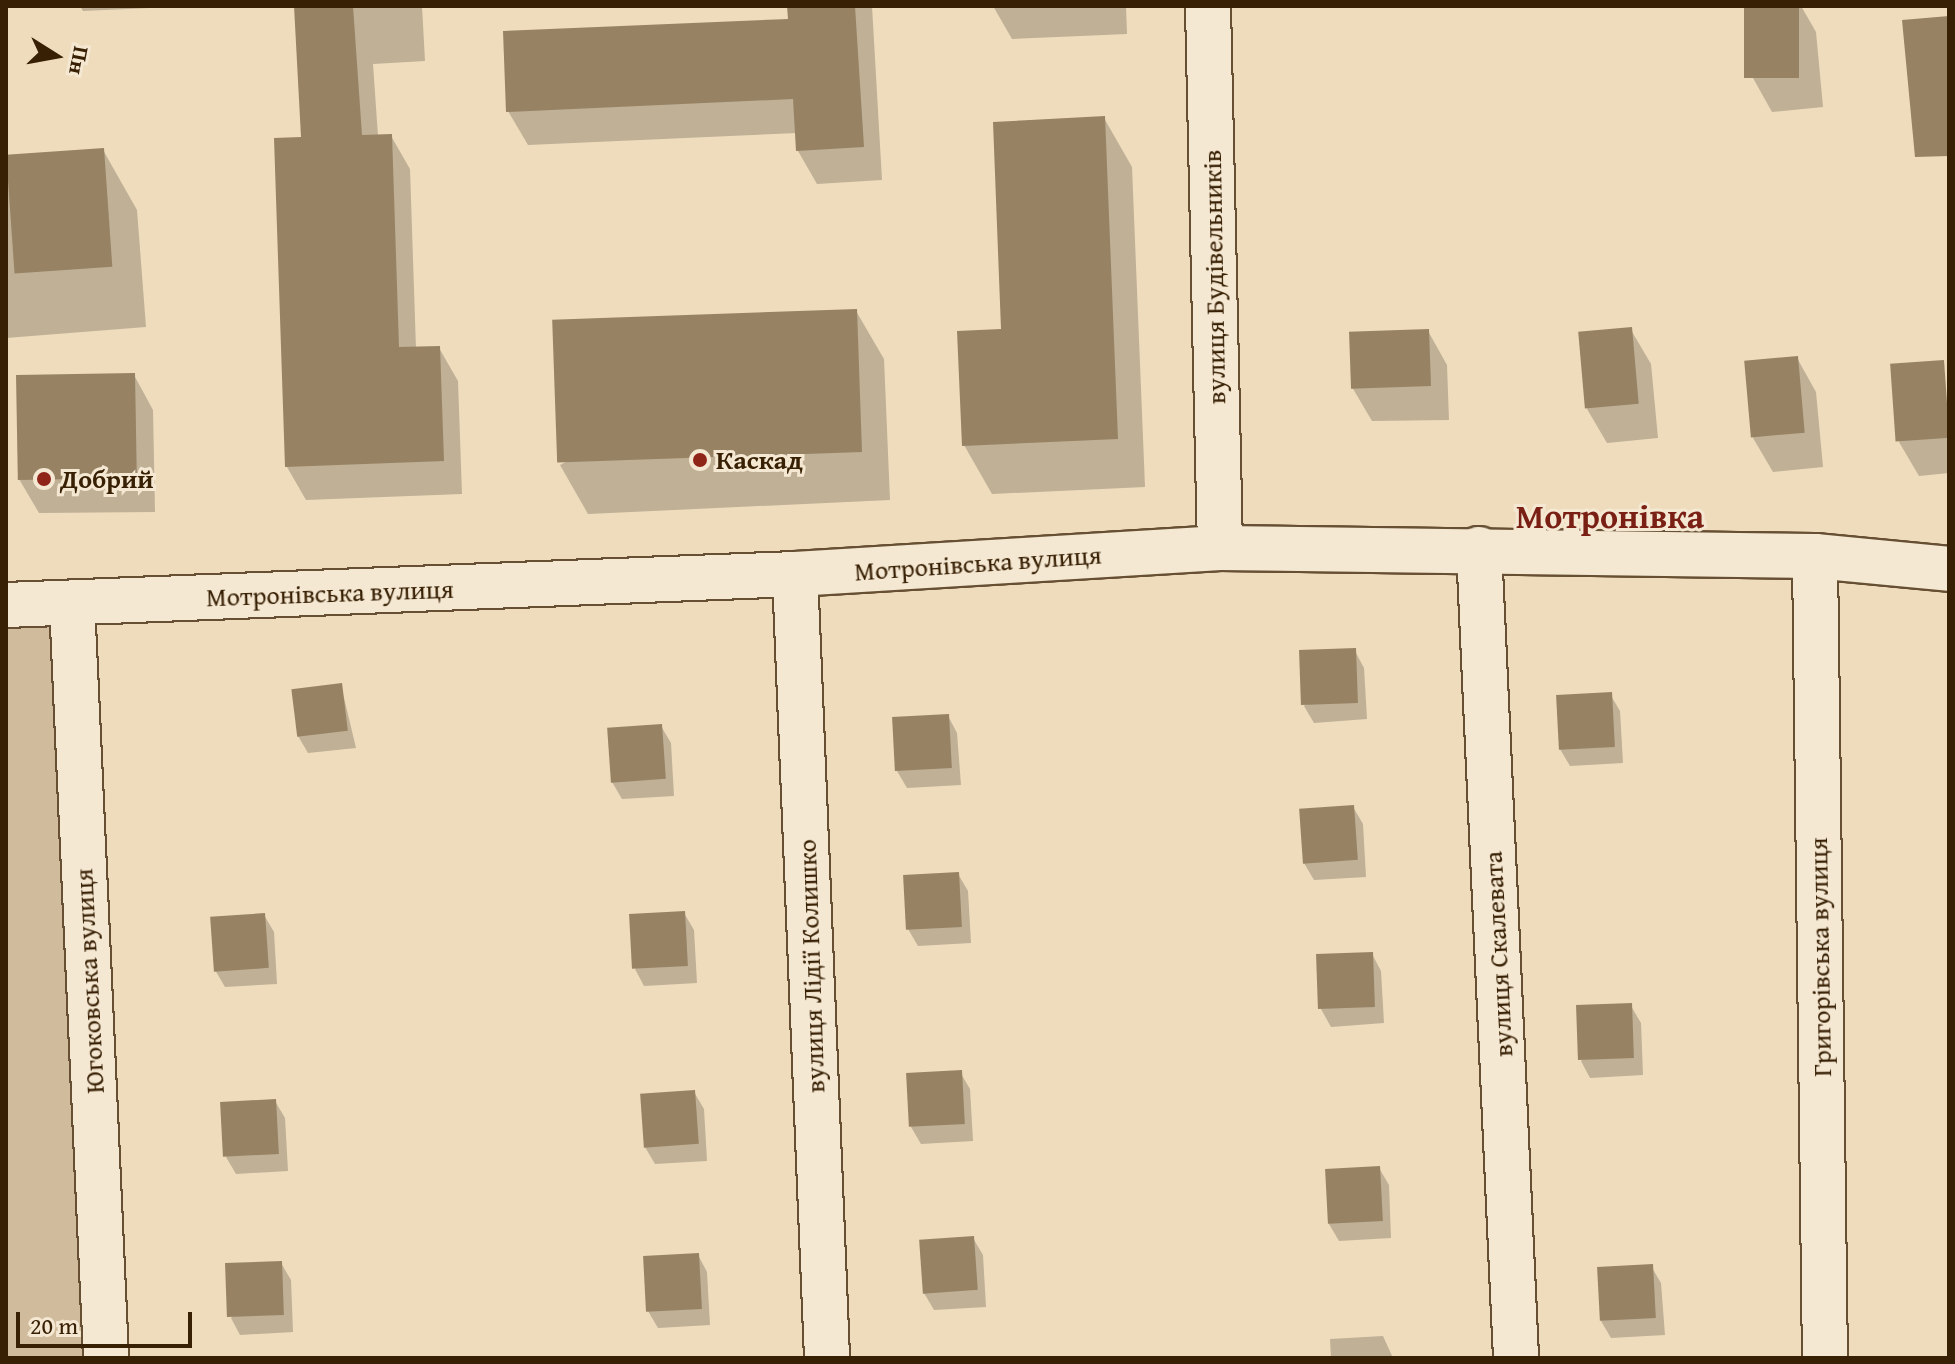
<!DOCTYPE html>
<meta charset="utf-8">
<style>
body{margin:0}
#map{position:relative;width:1955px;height:1364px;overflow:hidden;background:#efdcbc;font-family:"Gentium Book Plus",serif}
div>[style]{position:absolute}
.green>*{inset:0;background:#d0bc9d}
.shadow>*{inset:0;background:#0003}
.building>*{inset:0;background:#978264;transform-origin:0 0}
.roads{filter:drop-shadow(2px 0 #664f32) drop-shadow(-2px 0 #664f32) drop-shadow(0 2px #664f32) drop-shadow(0 -2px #664f32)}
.street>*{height:44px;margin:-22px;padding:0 22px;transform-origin:22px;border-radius:22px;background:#f5e8d3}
.dots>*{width:22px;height:22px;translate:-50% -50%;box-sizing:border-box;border:4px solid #f5e8d3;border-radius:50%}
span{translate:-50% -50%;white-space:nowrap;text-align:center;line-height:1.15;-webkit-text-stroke:6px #f5e8d3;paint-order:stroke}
.street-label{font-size:26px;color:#382004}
.poi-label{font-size:26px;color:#382004;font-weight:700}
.left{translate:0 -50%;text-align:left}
.district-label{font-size:34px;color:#7a1f14;font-weight:700}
.frame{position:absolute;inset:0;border:8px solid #382004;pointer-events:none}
.north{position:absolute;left:16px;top:16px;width:80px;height:80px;-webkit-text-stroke:6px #f5e8d3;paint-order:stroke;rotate:101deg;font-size:22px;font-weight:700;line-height:32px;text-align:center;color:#382004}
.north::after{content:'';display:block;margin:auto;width:28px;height:36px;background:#382004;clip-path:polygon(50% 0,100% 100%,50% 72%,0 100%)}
.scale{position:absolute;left:16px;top:1312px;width:176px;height:36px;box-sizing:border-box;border:4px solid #382004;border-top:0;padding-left:10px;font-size:24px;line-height:28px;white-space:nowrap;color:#382004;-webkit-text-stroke:6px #f5e8d3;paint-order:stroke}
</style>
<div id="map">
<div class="green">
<i style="clip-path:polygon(72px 603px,105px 1358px,6px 1358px,6px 605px)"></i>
</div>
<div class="shadow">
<i style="clip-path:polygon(80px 6px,194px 6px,83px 11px)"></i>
<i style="clip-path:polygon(296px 6px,422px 6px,425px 61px,373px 64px,378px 136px,391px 136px,410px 169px,416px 349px,439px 348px,458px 381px,462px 494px,306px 500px,287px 467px,303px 139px)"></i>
<i style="clip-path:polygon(789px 6px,872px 6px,882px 180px,817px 184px,798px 151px,797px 133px,528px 145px,508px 111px,790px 21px)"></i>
<i style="clip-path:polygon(993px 6px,1126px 6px,1127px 34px,1012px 39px)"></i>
<i style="clip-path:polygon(1746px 6px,1801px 6px,1816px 32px,1823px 107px,1772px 112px,1753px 78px)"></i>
<i style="clip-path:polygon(1104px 118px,1132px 167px,1145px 487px,992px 494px,964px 445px,1004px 331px)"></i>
<i style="clip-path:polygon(103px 150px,137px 210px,146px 327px,6px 338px,6px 157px)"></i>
<i style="clip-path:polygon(856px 311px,884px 359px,890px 500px,588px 514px,560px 465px)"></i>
<i style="clip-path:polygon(1631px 330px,1651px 364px,1658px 438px,1607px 443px,1587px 409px)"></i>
<i style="clip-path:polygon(1428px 331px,1447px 365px,1449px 420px,1372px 421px,1352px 387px)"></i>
<i style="clip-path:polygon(1797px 358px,1816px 392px,1823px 467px,1773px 472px,1753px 438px)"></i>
<i style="clip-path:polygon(1943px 363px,1949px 473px,1919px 476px,1899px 442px)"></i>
<i style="clip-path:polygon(134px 375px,153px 410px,155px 512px,39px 513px,19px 479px)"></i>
<i style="clip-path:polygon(1355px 651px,1364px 668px,1367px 719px,1314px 723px,1304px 706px)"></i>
<i style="clip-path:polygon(341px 685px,356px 748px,308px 753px,298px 736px)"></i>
<i style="clip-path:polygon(1610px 694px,1620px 711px,1623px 763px,1570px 766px,1560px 749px)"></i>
<i style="clip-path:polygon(948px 716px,957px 733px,961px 785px,907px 788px,897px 771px)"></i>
<i style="clip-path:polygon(661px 726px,671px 743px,674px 796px,622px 799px,612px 782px)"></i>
<i style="clip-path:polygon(1353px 807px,1363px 824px,1366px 877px,1314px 880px,1304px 863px)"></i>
<i style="clip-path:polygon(958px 874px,968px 891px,971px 943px,918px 946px,908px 929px)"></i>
<i style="clip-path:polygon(684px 913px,694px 930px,697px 983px,644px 986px,635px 969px)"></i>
<i style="clip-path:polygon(264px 915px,274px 932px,277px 984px,225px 987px,215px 970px)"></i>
<i style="clip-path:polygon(1372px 954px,1381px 971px,1384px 1023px,1331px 1027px,1321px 1009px)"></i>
<i style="clip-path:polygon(1631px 1006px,1641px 1023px,1643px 1075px,1590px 1078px,1581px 1061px)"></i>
<i style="clip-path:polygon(960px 1072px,970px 1089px,973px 1141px,921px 1144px,911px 1127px)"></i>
<i style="clip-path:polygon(694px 1092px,704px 1109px,707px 1161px,655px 1164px,645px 1147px)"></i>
<i style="clip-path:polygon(275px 1101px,285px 1118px,288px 1171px,236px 1174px,226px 1157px)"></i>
<i style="clip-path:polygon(1379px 1168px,1389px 1185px,1391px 1238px,1339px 1241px,1329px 1224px,1327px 1171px)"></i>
<i style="clip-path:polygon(973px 1238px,983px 1255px,986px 1307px,934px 1310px,924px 1293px)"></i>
<i style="clip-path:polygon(698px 1255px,707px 1272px,710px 1325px,658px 1328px,648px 1311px)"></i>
<i style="clip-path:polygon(281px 1263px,291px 1280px,293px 1332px,240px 1335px,231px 1318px)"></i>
<i style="clip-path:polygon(1651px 1266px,1661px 1283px,1665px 1335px,1611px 1338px,1601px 1321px)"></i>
<i style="clip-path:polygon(1383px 1336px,1393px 1358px,1331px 1358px,1330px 1339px)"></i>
</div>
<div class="building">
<i style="clip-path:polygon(294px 6px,353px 6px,362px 135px,392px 134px,399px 347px,440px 346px,444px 461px,285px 467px,274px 138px,301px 137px)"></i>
<i style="clip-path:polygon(787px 6px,855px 6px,864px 147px,796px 151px,793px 99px,506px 112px,503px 31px,788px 19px)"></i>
<i style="left:1744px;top:6px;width:55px;height:72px"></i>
<i style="clip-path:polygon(1949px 16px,1949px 156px,1915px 157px,1902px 20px)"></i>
<i style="clip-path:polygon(1105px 116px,1118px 439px,962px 446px,957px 331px,1001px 329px,993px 122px)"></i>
<i style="left:104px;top:148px;width:119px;height:98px;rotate:86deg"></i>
<i style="left:857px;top:309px;width:143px;height:305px;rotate:88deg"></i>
<i style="left:1632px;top:327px;width:77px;height:54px;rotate:85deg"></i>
<i style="left:1429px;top:329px;width:57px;height:80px;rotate:88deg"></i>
<i style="left:1798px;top:356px;width:77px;height:54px;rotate:85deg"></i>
<i style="left:1944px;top:360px;width:78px;height:54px;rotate:86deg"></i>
<i style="left:135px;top:373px;width:105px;height:119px;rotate:89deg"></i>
<i style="left:1356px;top:648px;width:55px;height:57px;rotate:88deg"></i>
<i style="left:342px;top:683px;width:48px;height:51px;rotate:83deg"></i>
<i style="left:1612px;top:692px;width:55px;height:56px;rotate:87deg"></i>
<i style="left:949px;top:714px;width:54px;height:57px;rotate:87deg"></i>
<i style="left:662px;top:724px;width:55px;height:55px;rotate:86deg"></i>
<i style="left:1354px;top:805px;width:55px;height:55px;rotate:86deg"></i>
<i style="left:959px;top:872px;width:55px;height:56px;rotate:87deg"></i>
<i style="left:685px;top:911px;width:55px;height:56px;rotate:87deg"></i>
<i style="left:265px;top:913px;width:55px;height:55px;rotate:86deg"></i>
<i style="left:1373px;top:952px;width:55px;height:57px;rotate:88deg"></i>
<i style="left:1632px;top:1003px;width:55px;height:56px;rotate:88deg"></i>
<i style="left:962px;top:1070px;width:54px;height:56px;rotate:87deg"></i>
<i style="left:695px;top:1090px;width:54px;height:55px;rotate:86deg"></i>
<i style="left:276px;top:1099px;width:55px;height:56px;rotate:87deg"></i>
<i style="left:1380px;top:1166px;width:55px;height:55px;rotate:87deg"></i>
<i style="left:974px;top:1236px;width:54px;height:55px;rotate:86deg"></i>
<i style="left:699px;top:1253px;width:56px;height:56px;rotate:87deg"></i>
<i style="left:282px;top:1261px;width:54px;height:57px;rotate:88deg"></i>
<i style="left:1653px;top:1264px;width:54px;height:56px;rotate:87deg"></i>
</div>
<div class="roads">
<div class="street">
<i style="left:1208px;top:6px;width:542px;rotate:88.73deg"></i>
<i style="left:1479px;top:549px;width:810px;rotate:87.38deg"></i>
<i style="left:1815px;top:556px;width:802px;rotate:89.29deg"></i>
<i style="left:795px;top:574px;width:785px;rotate:87.66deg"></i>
<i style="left:72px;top:603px;width:756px;rotate:87.42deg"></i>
<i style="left:6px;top:605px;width:790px;rotate:-2.25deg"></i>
<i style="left:795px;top:574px;width:426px;rotate:-3.5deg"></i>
<i style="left:1220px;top:548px;width:595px;rotate:0.77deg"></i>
<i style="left:1815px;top:556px;width:135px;rotate:5.5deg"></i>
</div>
</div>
<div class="dots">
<i style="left:700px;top:460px;background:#8f2418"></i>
<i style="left:44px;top:479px;background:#8f2418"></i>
</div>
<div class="street-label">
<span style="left:1214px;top:277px;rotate:-91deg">вулиця Будівельників</span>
<span style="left:978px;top:563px;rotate:-4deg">Мотронівська вулиця</span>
<span style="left:330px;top:593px;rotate:-2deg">Мотронівська вулиця</span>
<span style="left:1498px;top:954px;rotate:-93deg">вулиця Скалевата</span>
<span style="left:1820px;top:957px;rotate:-91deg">Григорівська вулиця</span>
<span style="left:811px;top:966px;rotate:-92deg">вулиця Лідії Колишко</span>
<span style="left:89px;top:981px;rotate:-93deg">Югоковська вулиця</span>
</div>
<div class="poi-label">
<span class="left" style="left:716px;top:460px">Каскад</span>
<span class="left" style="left:60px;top:479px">Добрий</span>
</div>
<div class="district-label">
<span style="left:1610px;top:516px">Мотронівка</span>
</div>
<div class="frame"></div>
<div class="north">Пн</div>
<div class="scale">20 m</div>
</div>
